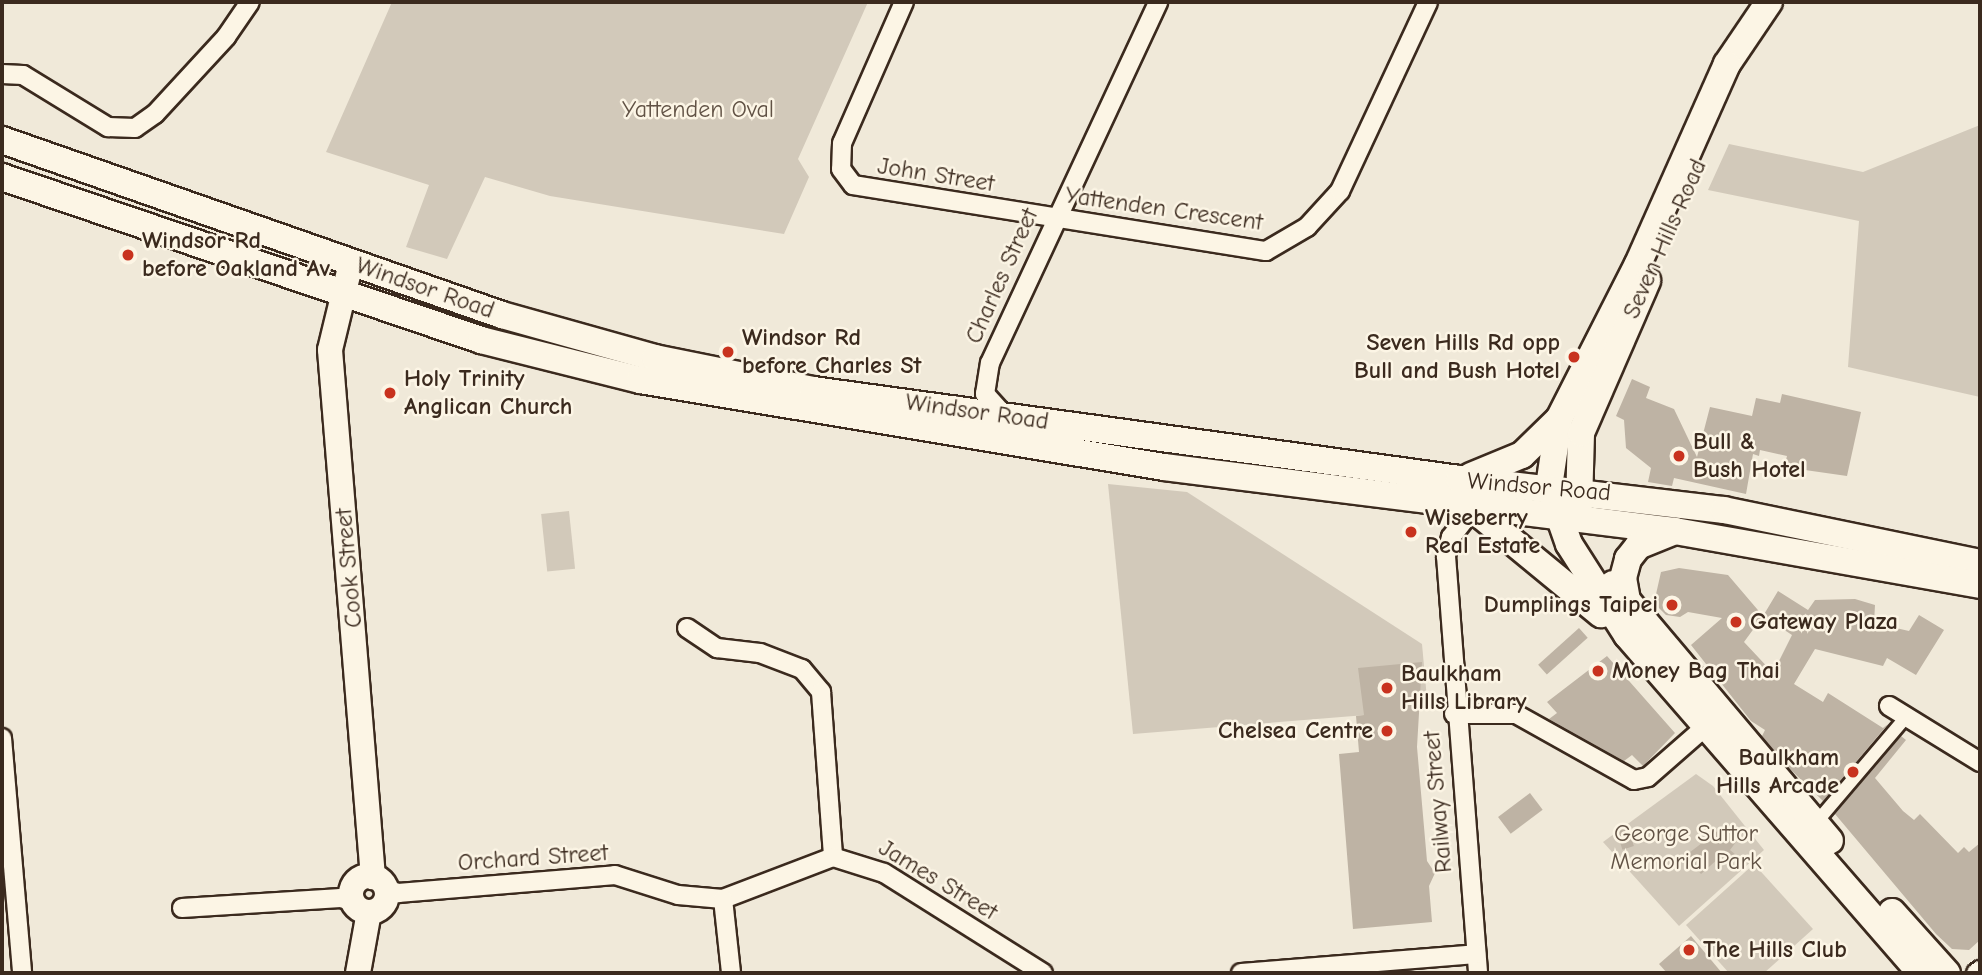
<!DOCTYPE html>
<style>
body{margin:0}
#map{position:relative;width:1982px;height:975px;overflow:hidden;background:#f0e9d9;font-family:"Comic Neue",sans-serif}
div>[style]{position:absolute}
.green>*{inset:0;background:#d2c9ba;transform-origin:0 0}
.building>*{inset:0;background:#beb3a4;transform-origin:0 0}
.roads{filter:drop-shadow(2px 0 #3b2a1e) drop-shadow(-2px 0 #3b2a1e) drop-shadow(0 2px #3b2a1e) drop-shadow(0 -2px #3b2a1e)}
.pedestrian>*{height:12px;margin:-6px;padding:0 6px;transform-origin:6px;border-radius:6px;background:#fcf5e5}
.minor>*{height:18px;margin:-9px;padding:0 9px;transform-origin:9px;border-radius:9px;background:#fcf5e5}
.tertiary>*{height:21px;margin:-10.5px;padding:0 10.5px;transform-origin:10.5px;border-radius:10.5px;background:#fcf5e5}
.secondary>*{height:24px;margin:-12px;padding:0 12px;transform-origin:12px;border-radius:12px;background:#fcf5e5}
.secondary>.ring{margin:-12px;padding:0;box-sizing:content-box;background:none;border:24px solid #fcf5e5;border-radius:50%}
.primary>*{height:26px;margin:-13px;padding:0 13px;transform-origin:13px;border-radius:13px;background:#fcf5e5}
.dots>*{width:19px;height:19px;translate:-50% -50%;box-sizing:border-box;border:4px solid #fcf5e5;border-radius:50%}
span{translate:-50% -50%;white-space:nowrap;text-align:center;line-height:1.15;-webkit-text-stroke:5px #fcf5e5;paint-order:stroke}
.park-label{font-size:24px;color:#615245}
.street-label{font-size:24px;color:#3b2a1e}
.poi-label{font-size:24px;color:#3b2a1e;font-weight:700}
.left{translate:0 -50%;text-align:left}
.right{translate:-100% -50%;text-align:right}
.frame{position:absolute;inset:0;border:4px solid #3b2a1e;pointer-events:none}
</style>
<div id="map">
<div class="green">
<i style="clip-path:polygon(392px 2px,868px 2px,798px 159px,809px 177px,784px 234px,550px 196px,485px 177px,447px 259px,406px 247px,429px 185px,326px 152px)"></i>
<i style="clip-path:polygon(1980px 125px,1980px 397px,1848px 367px,1859px 221px,1708px 190px,1729px 144px,1863px 172px)"></i>
<i style="clip-path:polygon(1108px 484px,1187px 492px,1422px 644px,1428px 710px,1133px 734px)"></i>
<i style="left:569px;top:511px;width:58px;height:28px;rotate:84deg"></i>
<i style="clip-path:polygon(1696px 774px,1713px 786px,1764px 850px,1679px 926px,1603px 842px)"></i>
<i style="clip-path:polygon(1754px 864px,1813px 929px,1764px 973px,1729px 973px,1686px 925px)"></i>
</div>
<div class="building">
<i style="clip-path:polygon(1632px 379px,1650px 387px,1646px 398px,1674px 409px,1697px 457px,1710px 407px,1752px 416px,1756px 398px,1780px 403px,1782px 394px,1861px 412px,1847px 476px,1784px 467px,1787px 456px,1760px 450px,1759px 456px,1753px 454px,1746px 494px,1674px 478px,1672px 486px,1648px 482px,1651px 468px,1626px 448px,1624px 420px,1616px 416px)"></i>
<i style="clip-path:polygon(evenodd,1679px 568px,1728px 575px,1763px 616px,1778px 591px,1808px 610px,1815px 600px,1855px 599px,1875px 605px,1874px 623px,1909px 631px,1919px 615px,1944px 630px,1916px 675px,1887px 658px,1883px 666px,1815px 649px,1794px 684px,1823px 702px,1828px 693px,1883px 728px,1888px 724px,1823px 801px,1790px 769px,1762px 736px,1765px 730px,1751px 721px,1691px 645px,1722px 618px,1688px 612px,1680px 617px,1666px 615px,1654px 603px,1661px 572px,1679px 568px,1763px 616px,1792px 635px,1773px 673px,1744px 642px,1763px 616px)"></i>
<i style="left:1579px;top:628px;width:13px;height:55px;rotate:48deg"></i>
<i style="clip-path:polygon(1607px 656px,1675px 733px,1643px 766px,1632px 755px,1624px 761px,1549px 719px,1557px 713px,1547px 702px)"></i>
<i style="clip-path:polygon(1422px 662px,1417px 747px,1427px 861px,1435px 873px,1429px 886px,1432px 922px,1353px 929px,1339px 754px,1359px 752px,1356px 716px,1364px 715px,1358px 668px)"></i>
<i style="clip-path:polygon(1901px 736px,1906px 740px,1875px 778px,1903px 811px,1914px 820px,1920px 814px,1958px 853px,1964px 847px,1969px 852px,1980px 843px,1980px 940px,1969px 950px,1952px 949px,1936px 934px,1835px 814px)"></i>
<i style="left:1530px;top:793px;width:21px;height:40px;rotate:53deg"></i>
<i style="clip-path:polygon(1724px 826px,1739px 838px,1730px 850px,1736px 855px,1725px 864px,1719px 858px,1701px 874px,1685px 856px)"></i>
<i style="left:1628px;top:828px;width:19px;height:12px;rotate:72deg"></i>
<i style="clip-path:polygon(1691px 936px,1722px 973px,1667px 973px,1659px 964px)"></i>
</div>
<div class="roads">
<div class="pedestrian">
<i style="left:1815px;top:824px;width:140px;rotate:-49.6deg"></i>
</div>
<div class="minor">
<i style="left:904px;top:2px;width:154px;rotate:113.7deg"></i>
<i style="left:842px;top:143px;width:26px;rotate:92deg"></i>
<i style="left:841px;top:169px;width:20px;rotate:53deg"></i>
<i style="left:853px;top:185px;width:418px;rotate:9.1deg"></i>
<i style="left:1266px;top:251px;width:48px;rotate:-30.3deg"></i>
<i style="left:1307px;top:227px;width:49px;rotate:-47.5deg"></i>
<i style="left:1340px;top:191px;width:208px;rotate:-65deg"></i>
<i style="left:2px;top:74px;width:21px;rotate:3deg"></i>
<i style="left:23px;top:75px;width:100px;rotate:31.5deg"></i>
<i style="left:108px;top:127px;width:27px;rotate:2deg"></i>
<i style="left:135px;top:128px;width:24px;rotate:-35deg"></i>
<i style="left:155px;top:114px;width:105px;rotate:-47.3deg"></i>
<i style="left:226px;top:37px;width:42px;rotate:-55.6deg"></i>
<i style="left:1005px;top:416px;width:30px;rotate:-132deg"></i>
<i style="left:985px;top:394px;width:31px;rotate:-81deg"></i>
<i style="left:990px;top:363px;width:398px;rotate:-65deg"></i>
<i style="left:1473px;top:509px;width:36px;rotate:128deg"></i>
<i style="left:1451px;top:537px;width:20px;rotate:105deg"></i>
<i style="left:1446px;top:556px;width:418px;rotate:85.6deg"></i>
<i style="left:687px;top:628px;width:36px;rotate:34deg"></i>
<i style="left:717px;top:648px;width:43px;rotate:6.6deg"></i>
<i style="left:760px;top:653px;width:45px;rotate:20.9deg"></i>
<i style="left:802px;top:669px;width:30px;rotate:50deg"></i>
<i style="left:821px;top:692px;width:165px;rotate:85.8deg"></i>
<i style="left:1889px;top:706px;width:107px;rotate:31.6deg"></i>
<i style="left:1454px;top:714px;width:62px"></i>
<i style="left:1516px;top:714px;width:135px;rotate:29.2deg"></i>
<i style="left:1634px;top:780px;width:14px;rotate:-12deg"></i>
<i style="left:1648px;top:777px;width:74px;rotate:-41.2deg"></i>
<i style="left:2px;top:738px;width:236px;rotate:85.1deg"></i>
<i style="left:387px;top:889px;width:12px;rotate:20deg"></i>
<i style="left:398px;top:893px;width:218px;rotate:-4.7deg"></i>
<i style="left:615px;top:875px;width:66px;rotate:17.6deg"></i>
<i style="left:678px;top:895px;width:45px;rotate:5.1deg"></i>
<i style="left:723px;top:899px;width:118px;rotate:-20.9deg"></i>
<i style="left:833px;top:857px;width:53px;rotate:17.4deg"></i>
<i style="left:884px;top:873px;width:188px;rotate:32.2deg"></i>
<i style="left:723px;top:899px;width:74px;rotate:83.8deg"></i>
<i style="left:182px;top:908px;width:159px;rotate:-3.6deg"></i>
<i style="left:341px;top:898px;width:13px;rotate:18deg"></i>
<i style="left:1241px;top:973px;width:236px;rotate:-4.6deg"></i>
</div>
<div class="tertiary">
<i style="left:1977px;top:973px;width:4px;rotate:-34deg"></i>
</div>
<div class="secondary">
<i style="left:351px;top:263px;width:89px;rotate:103.6deg"></i>
<i style="left:330px;top:350px;width:529px;rotate:85.34deg"></i>
<i class="ring" style="left:351px;top:876px;width:12px;height:12px"></i>
<i style="left:358px;top:973px;width:62px;rotate:-79.8deg"></i>
</div>
<div class="primary">
<i style="left:1769px;top:2px;width:75px;rotate:124.1deg"></i>
<i style="left:1727px;top:64px;width:219px;rotate:114deg"></i>
<i style="left:1638px;top:264px;width:174px;rotate:117deg"></i>
<i style="left:1559px;top:419px;width:69px;rotate:98.4deg"></i>
<i style="left:1549px;top:487px;width:60px;rotate:70.7deg"></i>
<i style="left:1569px;top:544px;width:108px;rotate:57.5deg"></i>
<i style="left:1627px;top:635px;width:448px;rotate:49deg"></i>
<i style="left:2px;top:140px;width:530px;rotate:19.29deg"></i>
<i style="left:502px;top:315px;width:159px;rotate:15.7deg"></i>
<i style="left:655px;top:358px;width:161px;rotate:11.4deg"></i>
<i style="left:813px;top:390px;width:652px;rotate:7.84deg"></i>
<i style="left:1459px;top:479px;width:267px;rotate:6.7deg"></i>
<i style="left:1724px;top:510px;width:261px;rotate:11.7deg"></i>
<i style="left:2px;top:177px;width:506px;rotate:18.79deg"></i>
<i style="left:481px;top:340px;width:164px;rotate:14.1deg"></i>
<i style="left:640px;top:380px;width:531px;rotate:9.43deg"></i>
<i style="left:1164px;top:467px;width:515px;rotate:7.14deg"></i>
<i style="left:1675px;top:531px;width:310px;rotate:10deg"></i>
<i style="left:1471px;top:476px;width:55px;rotate:-22.4deg"></i>
<i style="left:1522px;top:455px;width:49px;rotate:-44.2deg"></i>
<i style="left:1579px;top:505px;width:72px;rotate:-88.4deg"></i>
<i style="left:1581px;top:433px;width:166px;rotate:-66.5deg"></i>
<i style="left:1473px;top:509px;width:166px;rotate:39.4deg"></i>
<i style="left:1613px;top:584px;width:336px;rotate:49.8deg"></i>
<i style="left:1628px;top:606px;width:28px;rotate:-100deg"></i>
<i style="left:1623px;top:578px;width:20px;rotate:-75deg"></i>
<i style="left:1628px;top:559px;width:16px;rotate:-52deg"></i>
<i style="left:1638px;top:546px;width:38px;rotate:-22deg"></i>
<i style="left:1892px;top:912px;width:82px;rotate:48deg"></i>
</div>
</div>
<div class="dots">
<i style="left:128px;top:255px;background:#c8321e"></i>
<i style="left:728px;top:352px;background:#c8321e"></i>
<i style="left:1574px;top:357px;background:#c8321e"></i>
<i style="left:390px;top:393px;background:#c8321e"></i>
<i style="left:1679px;top:456px;background:#c8321e"></i>
<i style="left:1411px;top:532px;background:#c8321e"></i>
<i style="left:1672px;top:605px;background:#c8321e"></i>
<i style="left:1736px;top:622px;background:#c8321e"></i>
<i style="left:1598px;top:671px;background:#c8321e"></i>
<i style="left:1387px;top:688px;background:#c8321e"></i>
<i style="left:1387px;top:731px;background:#c8321e"></i>
<i style="left:1853px;top:772px;background:#c8321e"></i>
<i style="left:1689px;top:950px;background:#c8321e"></i>
</div>
<div class="park-label">
<span style="left:698px;top:110px">Yattenden Oval</span>
<span style="left:1686px;top:848px">George Suttor<br>Memorial Park</span>
</div>
<div class="street-label">
<span style="left:936px;top:175px;rotate:9deg">John Street</span>
<span style="left:1164px;top:209px;rotate:8deg">Yattenden Crescent</span>
<span style="left:1665px;top:239px;rotate:-66deg">Seven Hills Road</span>
<span style="left:1002px;top:276px;rotate:-66deg">Charles Street</span>
<span style="left:425px;top:288px;rotate:19deg">Windsor Road</span>
<span style="left:977px;top:412px;rotate:8deg">Windsor Road</span>
<span style="left:1539px;top:487px;rotate:5deg">Windsor Road</span>
<span style="left:349px;top:568px;rotate:-95deg">Cook Street</span>
<span style="left:1438px;top:802px;rotate:-95deg">Railway Street</span>
<span style="left:533px;top:858px;rotate:-4deg">Orchard Street</span>
<span style="left:938px;top:880px;rotate:31deg">James Street</span>
</div>
<div class="poi-label">
<span class="left" style="left:142px;top:255px">Windsor Rd<br>before Oakland Av</span>
<span class="left" style="left:742px;top:352px">Windsor Rd<br>before Charles St</span>
<span class="right" style="left:1560px;top:357px">Seven Hills Rd opp<br>Bull and Bush Hotel</span>
<span class="left" style="left:404px;top:393px">Holy Trinity<br>Anglican Church</span>
<span class="left" style="left:1693px;top:456px">Bull &amp;<br>Bush Hotel</span>
<span class="left" style="left:1425px;top:532px">Wiseberry<br>Real Estate</span>
<span class="right" style="left:1658px;top:605px">Dumplings Taipei</span>
<span class="left" style="left:1750px;top:622px">Gateway Plaza</span>
<span class="left" style="left:1612px;top:671px">Money Bag Thai</span>
<span class="left" style="left:1401px;top:688px">Baulkham<br>Hills Library</span>
<span class="right" style="left:1373px;top:731px">Chelsea Centre</span>
<span class="right" style="left:1839px;top:772px">Baulkham<br>Hills Arcade</span>
<span class="left" style="left:1703px;top:950px">The Hills Club</span>
</div>
<div class="frame"></div>
</div>
